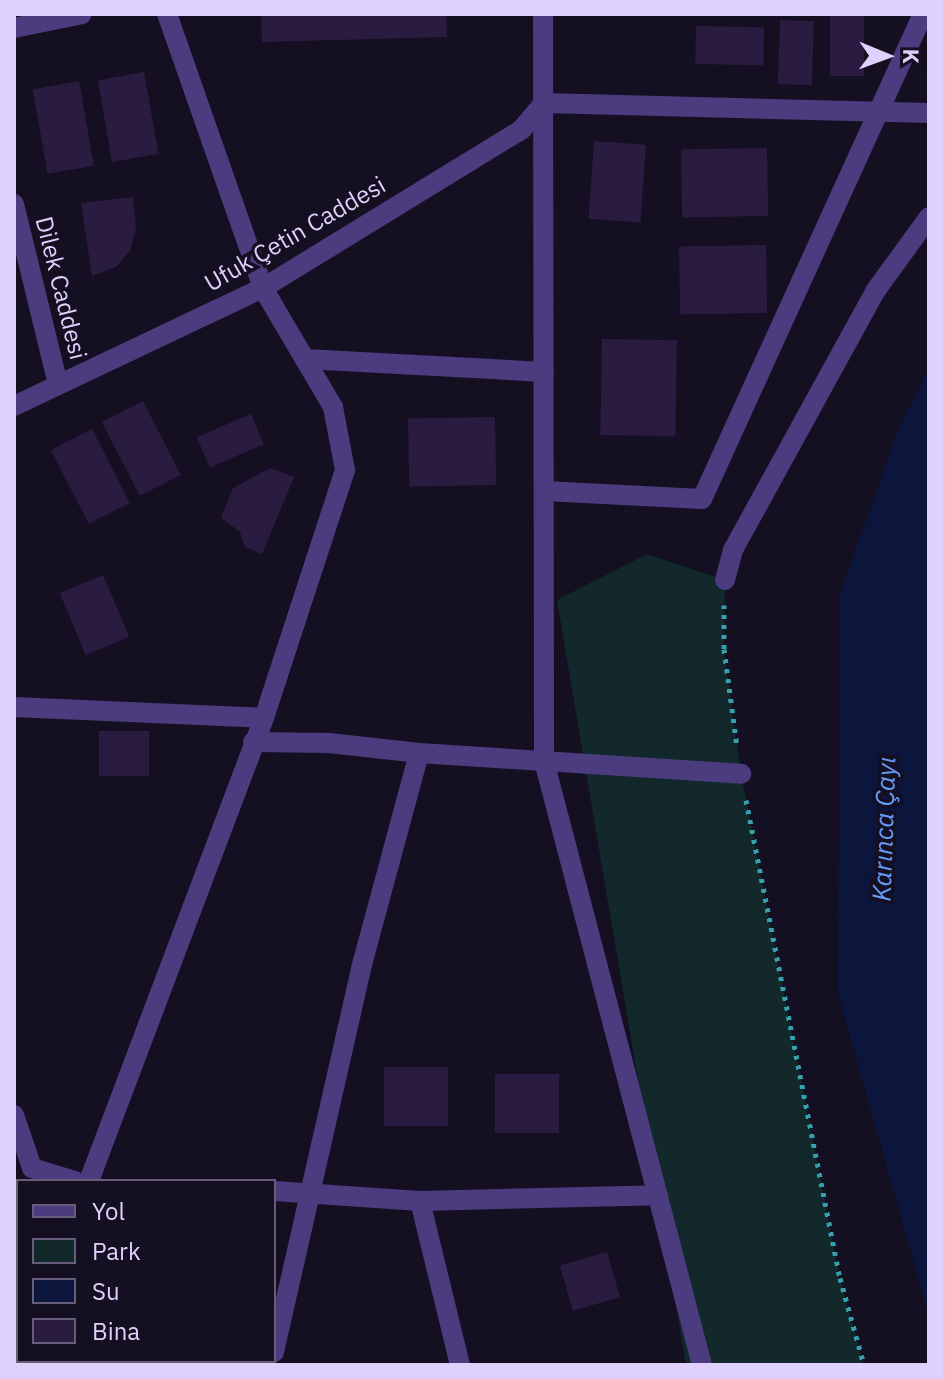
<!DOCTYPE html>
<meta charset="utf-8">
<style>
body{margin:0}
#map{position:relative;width:943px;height:1379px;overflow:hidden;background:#150f22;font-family:"IBM Plex Sans",sans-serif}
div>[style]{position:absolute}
.green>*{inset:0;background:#12282b}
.water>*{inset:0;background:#0c163d}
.building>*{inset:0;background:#2a1c41;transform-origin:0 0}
.path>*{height:5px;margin-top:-2.5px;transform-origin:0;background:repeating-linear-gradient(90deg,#35a0ae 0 4px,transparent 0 10px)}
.minor>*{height:20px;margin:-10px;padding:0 10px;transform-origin:10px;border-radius:10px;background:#4a3c7e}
span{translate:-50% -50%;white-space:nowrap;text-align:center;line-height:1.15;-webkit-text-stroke:7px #150f22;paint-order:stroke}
.street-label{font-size:24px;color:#ded2fd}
.water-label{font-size:26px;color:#659bf7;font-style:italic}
.frame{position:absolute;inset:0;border:16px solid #ded2fd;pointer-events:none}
.legend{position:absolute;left:16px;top:1179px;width:260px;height:184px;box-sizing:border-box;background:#150f22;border:2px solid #655d7a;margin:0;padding:10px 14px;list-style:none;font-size:24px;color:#ded2fd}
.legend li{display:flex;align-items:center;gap:16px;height:40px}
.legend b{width:40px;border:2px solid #655d7a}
.north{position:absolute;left:847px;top:16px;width:80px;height:80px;-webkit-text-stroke:6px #150f22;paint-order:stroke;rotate:91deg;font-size:22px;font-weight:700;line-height:32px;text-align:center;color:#ded2fd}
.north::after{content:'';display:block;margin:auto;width:28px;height:36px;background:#ded2fd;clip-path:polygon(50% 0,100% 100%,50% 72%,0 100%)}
</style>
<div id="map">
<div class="green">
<i style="clip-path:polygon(647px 554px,725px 580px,724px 649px,741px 774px,840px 1278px,864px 1365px,686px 1365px,557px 600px)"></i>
</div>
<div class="water">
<i style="clip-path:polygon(929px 369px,929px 1317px,838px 993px,840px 594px,900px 425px)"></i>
</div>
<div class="building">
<i style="clip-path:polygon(261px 14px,446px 14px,447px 37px,262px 42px)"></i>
<i style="left:830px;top:14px;width:34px;height:62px"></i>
<i style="left:780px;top:20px;width:34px;height:64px;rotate:2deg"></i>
<i style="left:696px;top:26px;width:68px;height:38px;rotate:1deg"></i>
<i style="left:144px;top:72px;width:83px;height:47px;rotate:80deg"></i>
<i style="left:79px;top:81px;width:86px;height:47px;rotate:80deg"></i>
<i style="left:594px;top:141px;width:52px;height:78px;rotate:4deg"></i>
<i style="left:767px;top:148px;width:68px;height:86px;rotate:89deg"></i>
<i style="clip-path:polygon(133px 197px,136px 228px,130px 251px,116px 267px,92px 276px,81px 203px)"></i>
<i style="left:766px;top:245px;width:68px;height:87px;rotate:89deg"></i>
<i style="left:602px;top:339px;width:75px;height:96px;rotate:1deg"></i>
<i style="left:143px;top:401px;width:83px;height:46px;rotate:63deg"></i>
<i style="left:251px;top:414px;width:33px;height:59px;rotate:67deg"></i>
<i style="left:495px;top:417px;width:68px;height:87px;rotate:89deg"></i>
<i style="left:92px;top:429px;width:83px;height:46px;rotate:63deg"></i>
<i style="clip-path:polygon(270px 468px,294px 477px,262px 554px,245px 547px,240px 532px,221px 518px,233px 488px)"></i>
<i style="left:103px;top:575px;width:67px;height:47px;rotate:67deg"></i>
<i style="left:99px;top:731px;width:50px;height:45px"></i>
<i style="left:384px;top:1067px;width:64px;height:59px"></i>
<i style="left:495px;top:1074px;width:64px;height:59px"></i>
<i style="left:607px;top:1252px;width:47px;height:49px;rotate:74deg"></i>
</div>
<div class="path">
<i style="left:724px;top:605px;width:44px;rotate:90deg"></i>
<i style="left:724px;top:649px;width:98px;rotate:82.4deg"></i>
<i style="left:746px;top:800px;width:487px;rotate:78.9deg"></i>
<i style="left:840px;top:1278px;width:90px;rotate:74.6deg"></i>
</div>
<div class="minor">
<i style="left:543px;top:14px;width:747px;rotate:89.92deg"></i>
<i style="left:544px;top:761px;width:624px;rotate:75.34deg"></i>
<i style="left:14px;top:28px;width:69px;rotate:-11.6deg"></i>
<i style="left:544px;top:103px;width:385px;rotate:1.5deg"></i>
<i style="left:14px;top:204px;width:185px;rotate:76.3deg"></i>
<i style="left:305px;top:359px;width:239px;rotate:3.1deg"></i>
<i style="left:14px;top:406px;width:276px;rotate:-25.4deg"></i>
<i style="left:263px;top:288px;width:304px;rotate:-31.5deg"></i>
<i style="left:522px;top:129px;width:34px;rotate:-50deg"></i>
<i style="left:544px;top:491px;width:158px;rotate:2.9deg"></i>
<i style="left:702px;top:499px;width:533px;rotate:-65.5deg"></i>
<i style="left:725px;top:580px;width:31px;rotate:-75deg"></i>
<i style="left:733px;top:550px;width:297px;rotate:-61.2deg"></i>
<i style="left:876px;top:290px;width:90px;rotate:-54deg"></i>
<i style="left:14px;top:707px;width:250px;rotate:2.5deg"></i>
<i style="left:253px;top:742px;width:76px;rotate:0.8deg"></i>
<i style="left:329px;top:743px;width:91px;rotate:6.3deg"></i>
<i style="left:419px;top:753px;width:323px;rotate:3.7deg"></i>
<i style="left:14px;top:1115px;width:56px;rotate:71.2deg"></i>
<i style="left:32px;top:1168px;width:45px;rotate:16.8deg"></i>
<i style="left:89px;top:1181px;width:495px;rotate:-69.3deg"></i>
<i style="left:264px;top:718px;width:261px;rotate:-71.9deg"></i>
<i style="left:345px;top:470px;width:64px;rotate:-100.8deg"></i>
<i style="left:333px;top:407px;width:138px;rotate:-120.5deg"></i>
<i style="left:263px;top:288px;width:290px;rotate:-109.3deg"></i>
<i style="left:274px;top:1191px;width:146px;rotate:3.9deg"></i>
<i style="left:420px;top:1201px;width:238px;rotate:-1.4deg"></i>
<i style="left:420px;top:1201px;width:169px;rotate:76.3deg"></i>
<i style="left:274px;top:1352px;width:401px;rotate:-77.2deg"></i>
<i style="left:363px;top:961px;width:215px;rotate:-74.9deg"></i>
<i style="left:39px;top:1365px;width:4px;rotate:-76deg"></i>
</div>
<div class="street-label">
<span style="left:295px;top:234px;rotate:-30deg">Ufuk Çetin Caddesi</span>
<span style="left:61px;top:288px;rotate:76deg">Dilek Caddesi</span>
</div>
<div class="water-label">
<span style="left:884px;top:829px;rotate:-88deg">Karınca Çayı</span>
</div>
<div class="frame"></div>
<ul class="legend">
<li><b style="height:10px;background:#4a3c7e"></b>Yol</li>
<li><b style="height:22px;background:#12282b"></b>Park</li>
<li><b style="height:22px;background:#0c163d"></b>Su</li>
<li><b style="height:22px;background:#2a1c41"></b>Bina</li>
</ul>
<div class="north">K</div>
</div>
